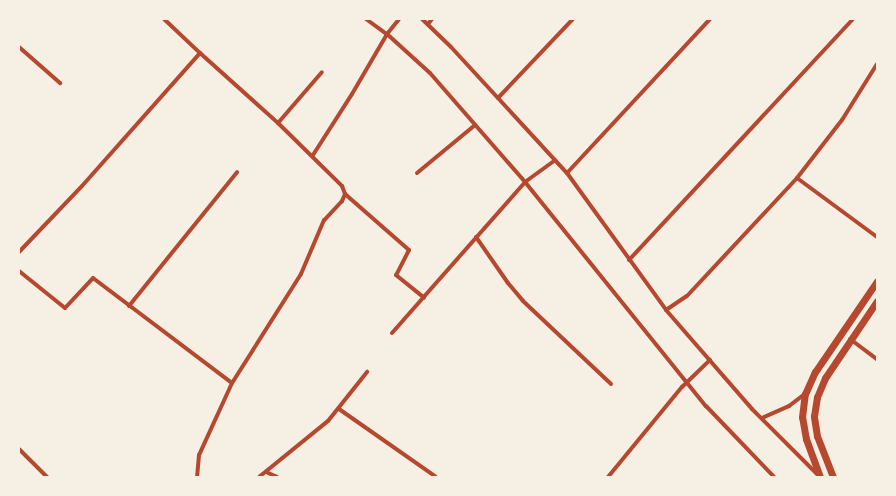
<!DOCTYPE html>
<style>
body{margin:0}
#map{position:relative;width:896px;height:496px;overflow:hidden;background:#f6efe4;font-family:Quicksand,sans-serif}
div>[style]{position:absolute}
.minor>*{height:4px;margin:-2px;padding:0 2px;transform-origin:2px;border-radius:2px;background:#b5482f}
.secondary>*{height:7px;margin:-3.5px;padding:0 3.5px;transform-origin:3.5px;border-radius:3.5px;background:#b5482f}
span{translate:-50% -50%;white-space:nowrap;text-align:center;line-height:1.15;-webkit-text-stroke:4px #f6efe4;paint-order:stroke}
.frame{position:absolute;inset:0;border:20px solid #f6efe4;pointer-events:none}
</style>
<div id="map">
<div class="minor">
<i style="left:164px;top:19px;width:50px;rotate:43.4deg"></i>
<i style="left:366px;top:19px;width:26px;rotate:36deg"></i>
<i style="left:387px;top:34px;width:58px;rotate:42.2deg"></i>
<i style="left:430px;top:73px;width:145px;rotate:48.9deg"></i>
<i style="left:525px;top:182px;width:288px;rotate:51.1deg"></i>
<i style="left:706px;top:406px;width:98px;rotate:46.2deg"></i>
<i style="left:422px;top:19px;width:40px;rotate:44deg"></i>
<i style="left:451px;top:47px;width:171px;rotate:47.4deg"></i>
<i style="left:567px;top:173px;width:169px;rotate:54.1deg"></i>
<i style="left:666px;top:310px;width:131px;rotate:49deg"></i>
<i style="left:752px;top:409px;width:93px;rotate:45deg"></i>
<i style="left:428px;top:24px;width:6px;rotate:-51deg"></i>
<i style="left:19px;top:47px;width:55px;rotate:41.3deg"></i>
<i style="left:498px;top:98px;width:109px;rotate:-46.5deg"></i>
<i style="left:278px;top:123px;width:67px;rotate:-49.2deg"></i>
<i style="left:313px;top:155px;width:72px;rotate:-57.4deg"></i>
<i style="left:352px;top:94px;width:69px;rotate:-59.7deg"></i>
<i style="left:387px;top:34px;width:19px;rotate:-51deg"></i>
<i style="left:417px;top:173px;width:75px;rotate:-39.6deg"></i>
<i style="left:567px;top:173px;width:210px;rotate:-47.1deg"></i>
<i style="left:797px;top:178px;width:99px;rotate:36.4deg"></i>
<i style="left:345px;top:194px;width:85px;rotate:41.2deg"></i>
<i style="left:409px;top:250px;width:28px;rotate:117deg"></i>
<i style="left:396px;top:275px;width:36px;rotate:39deg"></i>
<i style="left:476px;top:237px;width:56px;rotate:55.2deg"></i>
<i style="left:508px;top:283px;width:23px;rotate:50deg"></i>
<i style="left:523px;top:301px;width:121px;rotate:43.3deg"></i>
<i style="left:19px;top:252px;width:91px;rotate:-46.3deg"></i>
<i style="left:82px;top:186px;width:178px;rotate:-48.4deg"></i>
<i style="left:200px;top:53px;width:105px;rotate:41.9deg"></i>
<i style="left:278px;top:123px;width:90px;rotate:44.5deg"></i>
<i style="left:342px;top:186px;width:9px;rotate:69deg"></i>
<i style="left:345px;top:194px;width:8px;rotate:113deg"></i>
<i style="left:342px;top:201px;width:26px;rotate:133deg"></i>
<i style="left:324px;top:220px;width:59px;rotate:113.1deg"></i>
<i style="left:301px;top:274px;width:129px;rotate:122.3deg"></i>
<i style="left:232px;top:383px;width:79px;rotate:114.6deg"></i>
<i style="left:199px;top:455px;width:22px;rotate:95deg"></i>
<i style="left:629px;top:260px;width:329px;rotate:-47.1deg"></i>
<i style="left:19px;top:271px;width:59px;rotate:38.8deg"></i>
<i style="left:65px;top:308px;width:41px;rotate:-47deg"></i>
<i style="left:93px;top:278px;width:174px;rotate:37.1deg"></i>
<i style="left:129px;top:306px;width:172px;rotate:-51.1deg"></i>
<i style="left:666px;top:310px;width:25px;rotate:-34deg"></i>
<i style="left:687px;top:296px;width:161px;rotate:-47deg"></i>
<i style="left:797px;top:178px;width:73px;rotate:-52.2deg"></i>
<i style="left:842px;top:120px;width:66px;rotate:-58deg"></i>
<i style="left:392px;top:333px;width:201px;rotate:-48.6deg"></i>
<i style="left:525px;top:182px;width:37px;rotate:-36deg"></i>
<i style="left:850px;top:339px;width:34px;rotate:37deg"></i>
<i style="left:339px;top:409px;width:118px;rotate:35deg"></i>
<i style="left:762px;top:418px;width:30px;rotate:-24deg"></i>
<i style="left:789px;top:406px;width:20px;rotate:-37deg"></i>
<i style="left:19px;top:449px;width:40px;rotate:45deg"></i>
<i style="left:266px;top:472px;width:12px;rotate:24deg"></i>
<i style="left:259px;top:477px;width:89px;rotate:-39.1deg"></i>
<i style="left:328px;top:421px;width:63px;rotate:-51.5deg"></i>
<i style="left:608px;top:477px;width:117px;rotate:-50.6deg"></i>
<i style="left:682px;top:387px;width:39px;rotate:-44deg"></i>
</div>
<div class="secondary">
<i style="left:820px;top:477px;width:40px;rotate:-110.2deg"></i>
<i style="left:806px;top:439px;width:22px;rotate:-100deg"></i>
<i style="left:802px;top:417px;width:23px;rotate:-83deg"></i>
<i style="left:805px;top:394px;width:24px;rotate:-66deg"></i>
<i style="left:815px;top:372px;width:110px;rotate:-55.7deg"></i>
<i style="left:833px;top:477px;width:44px;rotate:-111.3deg"></i>
<i style="left:817px;top:436px;width:20px;rotate:-99deg"></i>
<i style="left:814px;top:416px;width:19px;rotate:-81deg"></i>
<i style="left:817px;top:397px;width:21px;rotate:-67deg"></i>
<i style="left:825px;top:378px;width:93px;rotate:-56deg"></i>
</div>
<div class="frame"></div>
</div>
